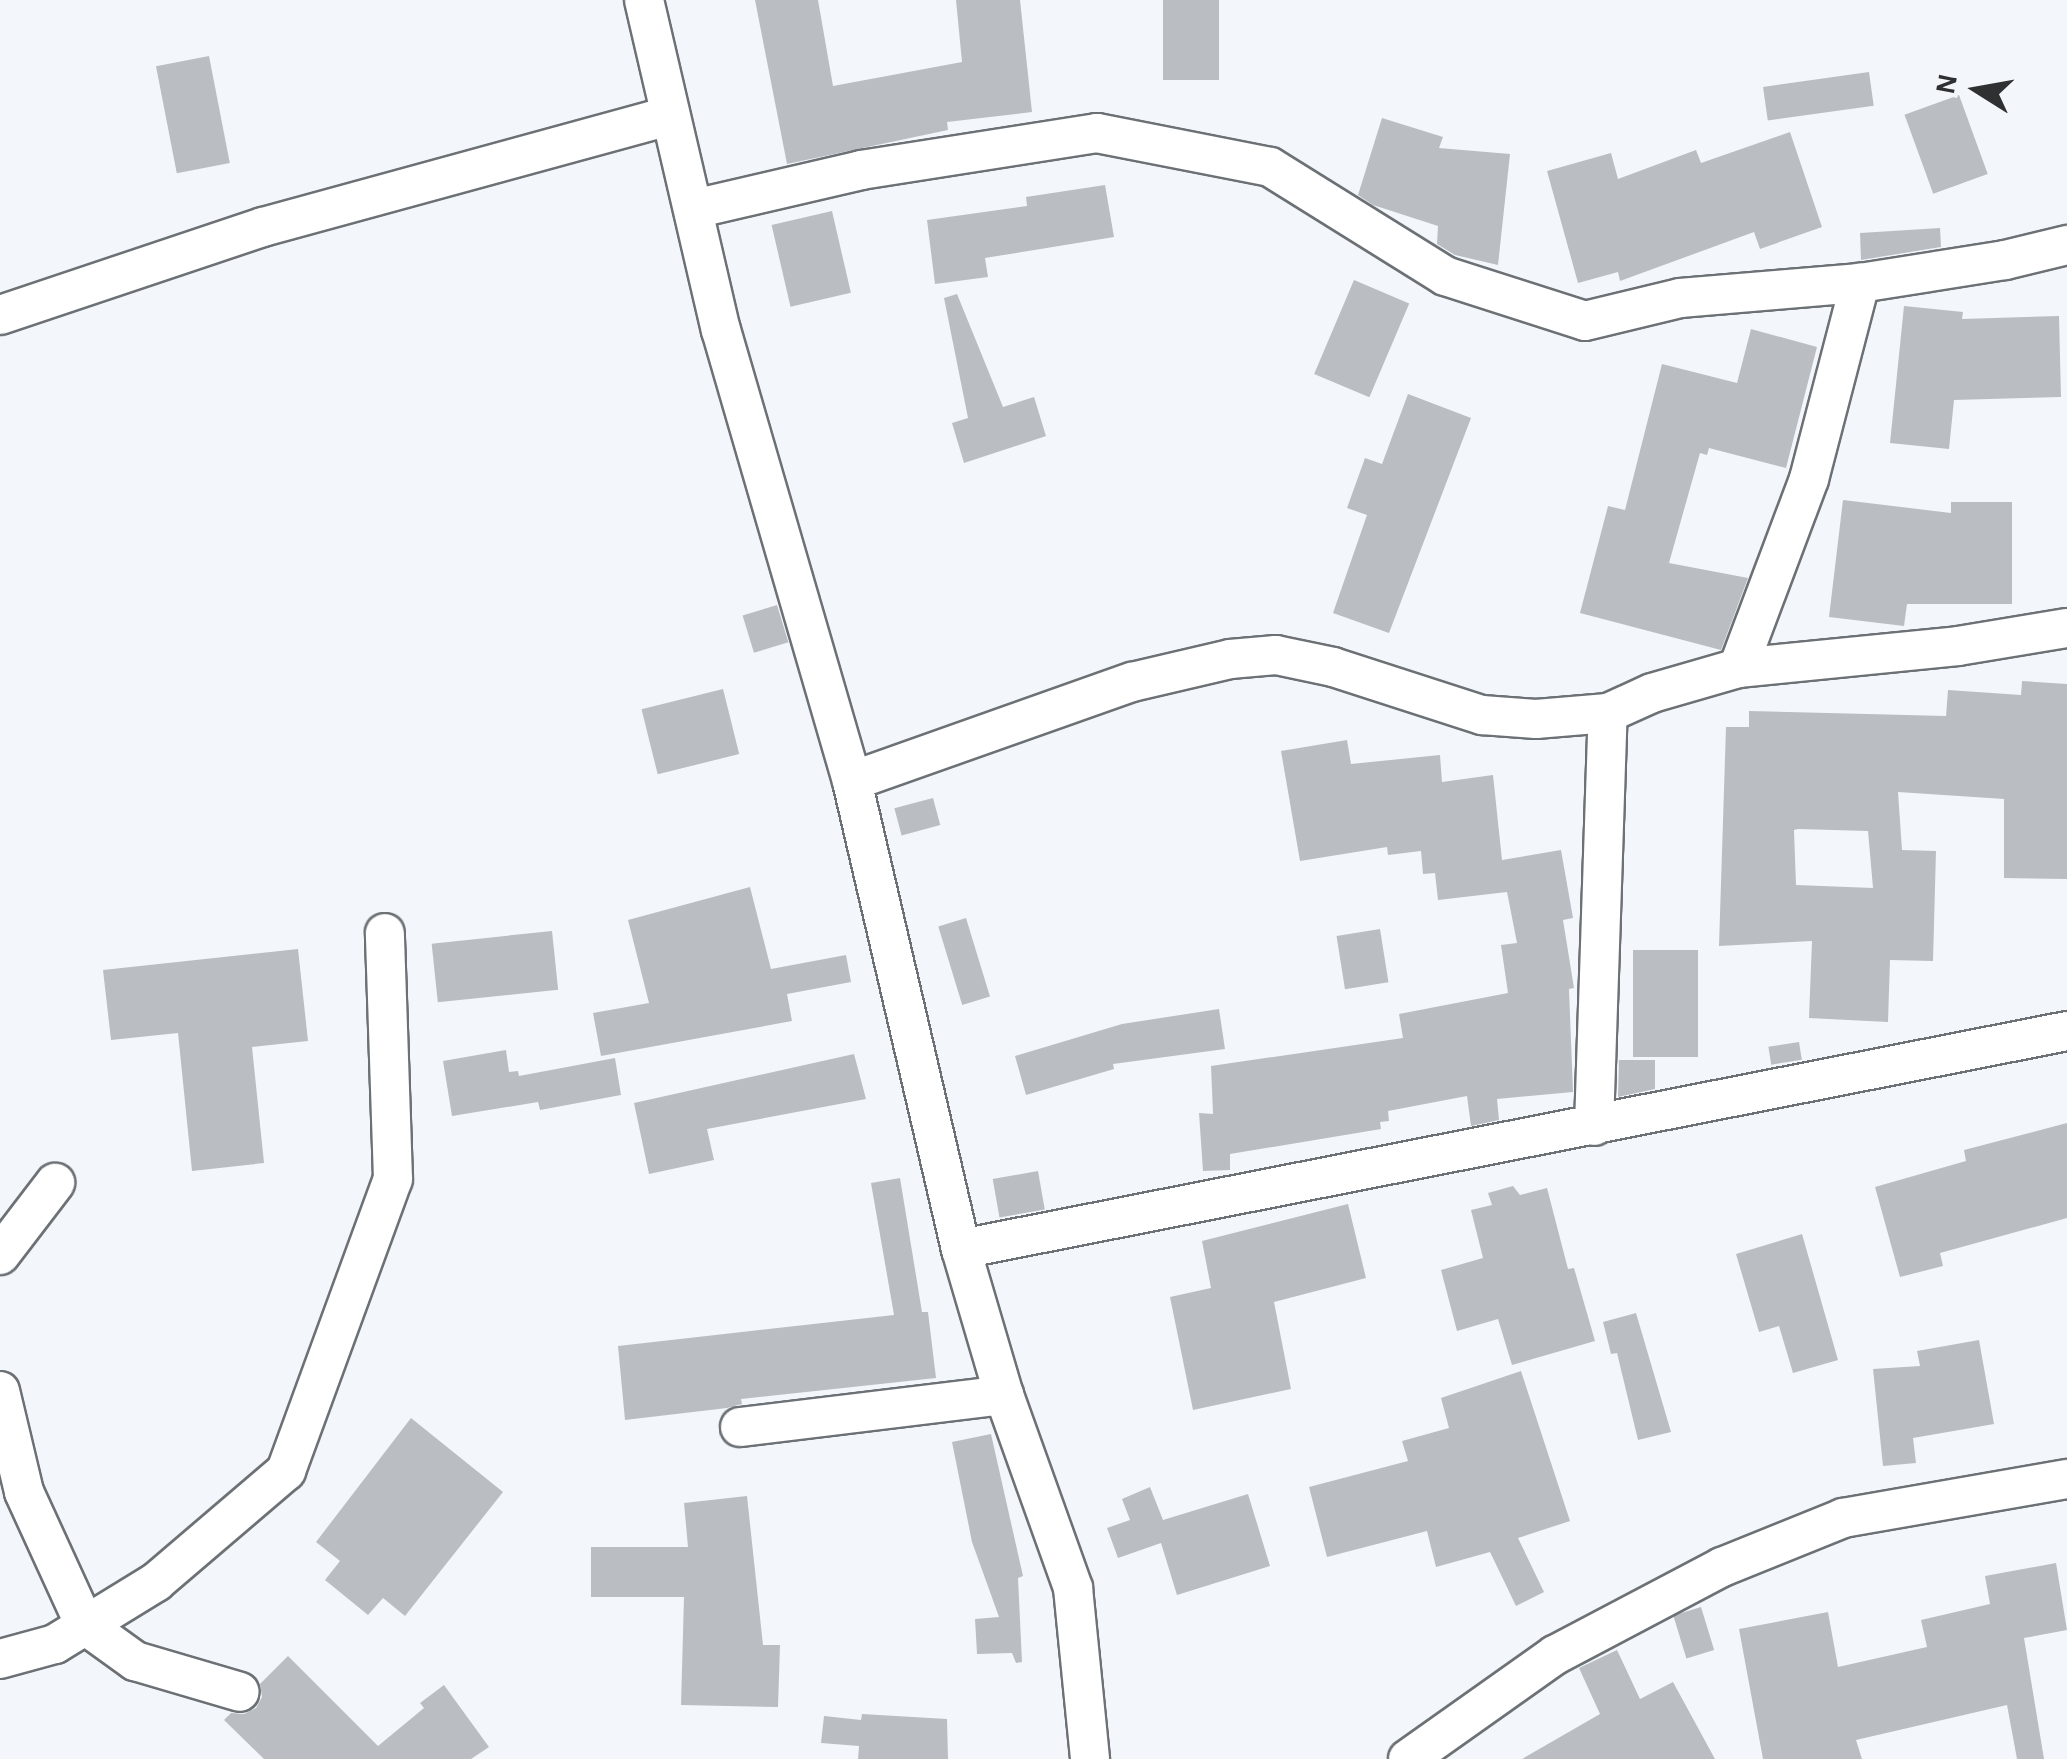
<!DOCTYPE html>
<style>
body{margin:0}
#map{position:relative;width:2067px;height:1759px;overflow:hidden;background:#f3f7fc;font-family:"Alegreya Sans",sans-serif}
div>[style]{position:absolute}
.building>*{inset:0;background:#babec2;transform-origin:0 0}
.roads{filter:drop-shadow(2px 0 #6c7175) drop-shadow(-2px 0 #6c7175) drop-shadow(0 2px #6c7175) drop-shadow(0 -2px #6c7175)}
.street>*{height:38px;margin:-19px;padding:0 19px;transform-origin:19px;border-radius:19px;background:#fff}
span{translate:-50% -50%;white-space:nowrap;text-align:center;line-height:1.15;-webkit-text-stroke:10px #f3f7fc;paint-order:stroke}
.north{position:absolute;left:1927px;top:40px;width:100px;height:100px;-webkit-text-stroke:8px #f3f7fc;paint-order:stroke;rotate:281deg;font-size:28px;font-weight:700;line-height:40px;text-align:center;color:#2f3032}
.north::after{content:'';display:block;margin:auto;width:35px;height:45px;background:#2f3032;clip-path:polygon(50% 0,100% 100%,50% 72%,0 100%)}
</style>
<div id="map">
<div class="building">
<i style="clip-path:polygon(755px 0,818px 0,833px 86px,962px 62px,956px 0,1020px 0,1032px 112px,947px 122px,948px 130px,787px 164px)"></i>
<i style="left:1163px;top:0;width:56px;height:80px"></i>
<i style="left:209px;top:56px;width:109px;height:54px;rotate:79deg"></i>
<i style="left:1869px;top:72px;width:34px;height:107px;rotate:82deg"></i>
<i style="left:1959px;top:95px;width:84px;height:58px;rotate:70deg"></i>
<i style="clip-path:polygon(1382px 118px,1443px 137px,1439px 148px,1510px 154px,1498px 265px,1455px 255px,1437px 244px,1438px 226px,1373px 205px,1358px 195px)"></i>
<i style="clip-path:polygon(1790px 132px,1822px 227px,1760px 249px,1754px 232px,1620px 281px,1618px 272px,1578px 283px,1547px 171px,1611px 153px,1618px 179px,1696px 150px,1701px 163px)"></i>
<i style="clip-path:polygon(1105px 185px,1114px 237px,985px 258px,988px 277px,935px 284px,927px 220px,1027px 206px,1026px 197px)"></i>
<i style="left:832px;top:211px;width:84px;height:62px;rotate:77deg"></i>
<i style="clip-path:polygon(1940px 228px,1941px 247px,1861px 260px,1860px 233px)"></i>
<i style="left:1354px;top:280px;width:60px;height:102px;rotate:23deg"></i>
<i style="clip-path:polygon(957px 294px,1003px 407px,1034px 397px,1046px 436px,964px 463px,952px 423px,968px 418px,944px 298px)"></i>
<i style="clip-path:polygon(1904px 306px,1963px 312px,1962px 319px,2059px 316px,2061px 397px,1954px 400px,1949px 449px,1890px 443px)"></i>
<i style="clip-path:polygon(1751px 329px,1817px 347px,1786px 468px,1709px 448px,1707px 455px,1700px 453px,1669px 563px,1748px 578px,1721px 650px,1580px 613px,1608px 506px,1625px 510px,1662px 364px,1737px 383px)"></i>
<i style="clip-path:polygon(1408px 394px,1471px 418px,1389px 633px,1333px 613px,1367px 515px,1347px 508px,1365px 458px,1382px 464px)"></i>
<i style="clip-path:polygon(1843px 500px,1951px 513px,1951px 502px,2012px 502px,2012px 604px,1907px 604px,1904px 626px,1829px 617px)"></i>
<i style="left:777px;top:605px;width:39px;height:36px;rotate:73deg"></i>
<i style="clip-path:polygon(evenodd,2022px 681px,2067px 684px,2067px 879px,2004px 878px,2004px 799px,1898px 792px,1902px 850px,1936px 851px,1933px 961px,1890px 960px,1888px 1022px,1809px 1018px,1812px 941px,1719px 946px,1726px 727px,1749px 727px,1749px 711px,1946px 716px,1948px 690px,2021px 695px,2022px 681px,1798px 829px,1868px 831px,1873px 888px,1796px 885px,1794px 830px,1798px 829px)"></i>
<i style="left:723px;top:689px;width:67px;height:84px;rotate:76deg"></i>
<i style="clip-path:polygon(1347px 740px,1351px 764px,1440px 755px,1442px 782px,1493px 775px,1502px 860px,1561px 850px,1573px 918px,1563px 920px,1574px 988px,1569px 989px,1573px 1092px,1497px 1099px,1499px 1120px,1471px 1126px,1467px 1096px,1388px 1111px,1389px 1121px,1380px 1122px,1381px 1129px,1230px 1154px,1230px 1170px,1203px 1171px,1199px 1113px,1213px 1114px,1211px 1066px,1403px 1038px,1399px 1014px,1508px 993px,1501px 945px,1517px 943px,1507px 892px,1438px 900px,1435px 873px,1423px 874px,1421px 851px,1388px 855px,1387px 847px,1300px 861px,1281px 751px)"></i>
<i style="left:933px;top:798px;width:28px;height:40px;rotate:75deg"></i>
<i style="clip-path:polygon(750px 887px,771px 969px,846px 955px,851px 982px,787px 994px,792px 1021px,601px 1056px,593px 1013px,649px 1003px,628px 920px)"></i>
<i style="left:966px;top:918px;width:82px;height:29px;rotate:73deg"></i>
<i style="left:1380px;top:929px;width:54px;height:44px;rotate:81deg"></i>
<i style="left:552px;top:931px;width:59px;height:121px;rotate:84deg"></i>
<i style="clip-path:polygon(298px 949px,308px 1041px,252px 1047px,264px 1163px,192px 1171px,178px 1033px,111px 1040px,103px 970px)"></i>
<i style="left:1633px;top:950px;width:65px;height:107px"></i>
<i style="clip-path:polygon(1219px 1009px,1225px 1049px,1113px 1064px,1114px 1069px,1026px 1095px,1015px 1056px,1122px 1024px)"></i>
<i style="left:1799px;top:1042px;width:18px;height:31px;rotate:81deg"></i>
<i style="clip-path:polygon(506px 1050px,509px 1072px,518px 1071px,519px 1076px,615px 1058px,621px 1095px,540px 1110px,538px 1102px,452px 1116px,443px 1061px)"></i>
<i style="clip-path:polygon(854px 1054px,866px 1099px,707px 1129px,714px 1160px,649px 1174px,634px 1103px)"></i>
<i style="clip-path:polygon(1619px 1060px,1655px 1060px,1655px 1089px,1618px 1097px)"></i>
<i style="clip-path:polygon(2067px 1123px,2067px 1218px,1940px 1253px,1943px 1266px,1900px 1277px,1875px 1187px,1966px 1161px,1964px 1150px)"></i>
<i style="left:1038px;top:1171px;width:39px;height:46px;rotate:80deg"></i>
<i style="clip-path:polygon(900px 1178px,922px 1312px,928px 1312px,936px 1378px,741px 1399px,742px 1404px,727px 1408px,625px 1420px,618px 1346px,894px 1315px,871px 1183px)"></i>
<i style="clip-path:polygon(1513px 1186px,1520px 1195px,1547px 1188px,1568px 1269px,1574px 1268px,1595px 1341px,1512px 1365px,1498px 1319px,1457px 1331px,1441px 1270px,1483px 1258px,1471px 1210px,1492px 1205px,1488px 1193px)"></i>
<i style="clip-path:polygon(1348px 1204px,1366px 1278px,1274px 1302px,1291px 1389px,1193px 1410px,1170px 1297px,1211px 1288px,1202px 1241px)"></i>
<i style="clip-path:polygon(1802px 1234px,1838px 1360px,1793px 1373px,1779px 1326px,1759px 1332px,1736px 1254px)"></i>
<i style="clip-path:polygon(1636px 1313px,1671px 1432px,1638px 1440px,1617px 1353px,1611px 1354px,1603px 1322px)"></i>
<i style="clip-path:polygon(1979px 1340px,1994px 1424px,1913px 1438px,1916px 1463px,1883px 1466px,1873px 1369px,1920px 1366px,1917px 1351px)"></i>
<i style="clip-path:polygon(1521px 1371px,1570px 1521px,1518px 1538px,1544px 1592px,1516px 1606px,1490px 1552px,1436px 1567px,1427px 1531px,1327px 1557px,1309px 1487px,1408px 1461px,1402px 1441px,1449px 1428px,1441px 1398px)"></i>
<i style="clip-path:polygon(411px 1418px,503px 1492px,405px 1616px,383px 1598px,368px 1615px,325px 1580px,340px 1561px,316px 1542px)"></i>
<i style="clip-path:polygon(991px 1434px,1023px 1576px,1018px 1578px,1022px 1662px,1016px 1663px,1012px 1653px,977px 1654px,975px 1619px,999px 1617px,972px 1542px,952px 1442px)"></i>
<i style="clip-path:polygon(1150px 1487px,1163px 1520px,1248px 1494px,1270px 1566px,1177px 1595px,1161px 1543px,1118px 1558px,1107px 1528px,1130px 1520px,1122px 1499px)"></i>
<i style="clip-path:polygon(747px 1496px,763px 1645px,780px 1645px,778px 1707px,681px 1705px,684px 1597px,591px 1597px,591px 1547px,688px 1547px,684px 1503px)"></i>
<i style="clip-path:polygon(2056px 1563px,2067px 1630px,2024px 1638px,2044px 1759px,2017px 1759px,2007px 1705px,1856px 1740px,1862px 1759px,1763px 1759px,1739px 1629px,1828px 1612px,1838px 1667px,1927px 1647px,1921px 1620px,1990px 1604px,1985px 1576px)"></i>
<i style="left:1701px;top:1607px;width:45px;height:29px;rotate:73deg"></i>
<i style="clip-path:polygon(1617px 1650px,1640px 1699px,1673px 1682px,1715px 1759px,1522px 1759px,1600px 1714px,1579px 1668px)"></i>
<i style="clip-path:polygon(288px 1656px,378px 1746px,424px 1708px,420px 1703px,444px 1685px,489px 1747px,471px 1759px,264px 1759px,224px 1720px,231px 1713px,244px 1714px,256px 1708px,262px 1697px,260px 1684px)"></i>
<i style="clip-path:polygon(862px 1714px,947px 1719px,948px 1759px,858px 1759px,859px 1746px,821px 1743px,824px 1716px,861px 1720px)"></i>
</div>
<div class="roads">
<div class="street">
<i style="left:644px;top:0;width:339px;rotate:76.9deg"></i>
<i style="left:721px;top:330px;width:470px;rotate:73.8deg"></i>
<i style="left:852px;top:781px;width:481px;rotate:76.9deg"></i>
<i style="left:961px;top:1249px;width:152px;rotate:73.6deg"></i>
<i style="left:1004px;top:1395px;width:205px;rotate:70.3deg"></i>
<i style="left:1073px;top:1588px;width:172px;rotate:84.3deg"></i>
<i style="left:694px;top:209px;width:171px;rotate:-13.1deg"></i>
<i style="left:861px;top:170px;width:239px;rotate:-8.9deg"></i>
<i style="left:1097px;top:133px;width:176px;rotate:11.1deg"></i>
<i style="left:1270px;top:167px;width:206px;rotate:31.9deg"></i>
<i style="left:1445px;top:276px;width:147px;rotate:17.8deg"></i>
<i style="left:1585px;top:321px;width:98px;rotate:-13.6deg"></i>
<i style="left:1680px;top:298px;width:181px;rotate:-4.8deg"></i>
<i style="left:1860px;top:283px;width:147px;rotate:-9deg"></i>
<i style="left:2005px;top:260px;width:64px;rotate:-13.6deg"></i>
<i style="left:0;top:315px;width:277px;rotate:-18.5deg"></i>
<i style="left:263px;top:227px;width:421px;rotate:-15.3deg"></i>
<i style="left:1738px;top:668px;width:202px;rotate:-69.4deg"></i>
<i style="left:1809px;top:479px;width:203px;rotate:-75.4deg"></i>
<i style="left:852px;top:781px;width:297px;rotate:-19.5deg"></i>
<i style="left:1132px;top:682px;width:101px;rotate:-13.2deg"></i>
<i style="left:1230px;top:659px;width:46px;rotate:-5deg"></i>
<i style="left:1276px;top:655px;width:58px;rotate:11.9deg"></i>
<i style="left:1333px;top:667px;width:157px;rotate:17.9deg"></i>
<i style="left:1482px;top:715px;width:54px;rotate:4.2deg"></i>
<i style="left:1536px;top:719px;width:72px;rotate:-4.8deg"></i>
<i style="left:1608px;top:713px;width:48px;rotate:-24.4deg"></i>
<i style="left:1652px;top:693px;width:90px;rotate:-16.2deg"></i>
<i style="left:1738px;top:668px;width:221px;rotate:-5.7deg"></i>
<i style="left:1958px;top:646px;width:110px;rotate:-9.4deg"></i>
<i style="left:1594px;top:1126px;width:413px;rotate:-88.1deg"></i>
<i style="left:961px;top:1249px;width:1127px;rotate:-11.15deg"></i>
<i style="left:0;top:1255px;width:91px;rotate:-52.6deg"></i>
<i style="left:0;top:1391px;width:104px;rotate:76.6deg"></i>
<i style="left:24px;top:1492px;width:146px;rotate:65.4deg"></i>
<i style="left:85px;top:1625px;width:62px;rotate:35.8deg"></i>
<i style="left:135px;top:1661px;width:109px;rotate:16.4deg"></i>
<i style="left:740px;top:1427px;width:266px;rotate:-6.9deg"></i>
<i style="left:0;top:1659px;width:57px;rotate:-15.3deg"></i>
<i style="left:55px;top:1644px;width:119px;rotate:-31.5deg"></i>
<i style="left:156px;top:1582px;width:171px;rotate:-40.5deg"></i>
<i style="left:286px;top:1471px;width:311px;rotate:-69.9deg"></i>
<i style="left:393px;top:1179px;width:246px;rotate:-91.9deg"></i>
<i style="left:1408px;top:1759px;width:180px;rotate:-35.3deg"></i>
<i style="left:1555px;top:1655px;width:189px;rotate:-27.8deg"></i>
<i style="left:1722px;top:1567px;width:131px;rotate:-22deg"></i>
<i style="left:1843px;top:1518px;width:227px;rotate:-9.9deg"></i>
</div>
</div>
<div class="north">N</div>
</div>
